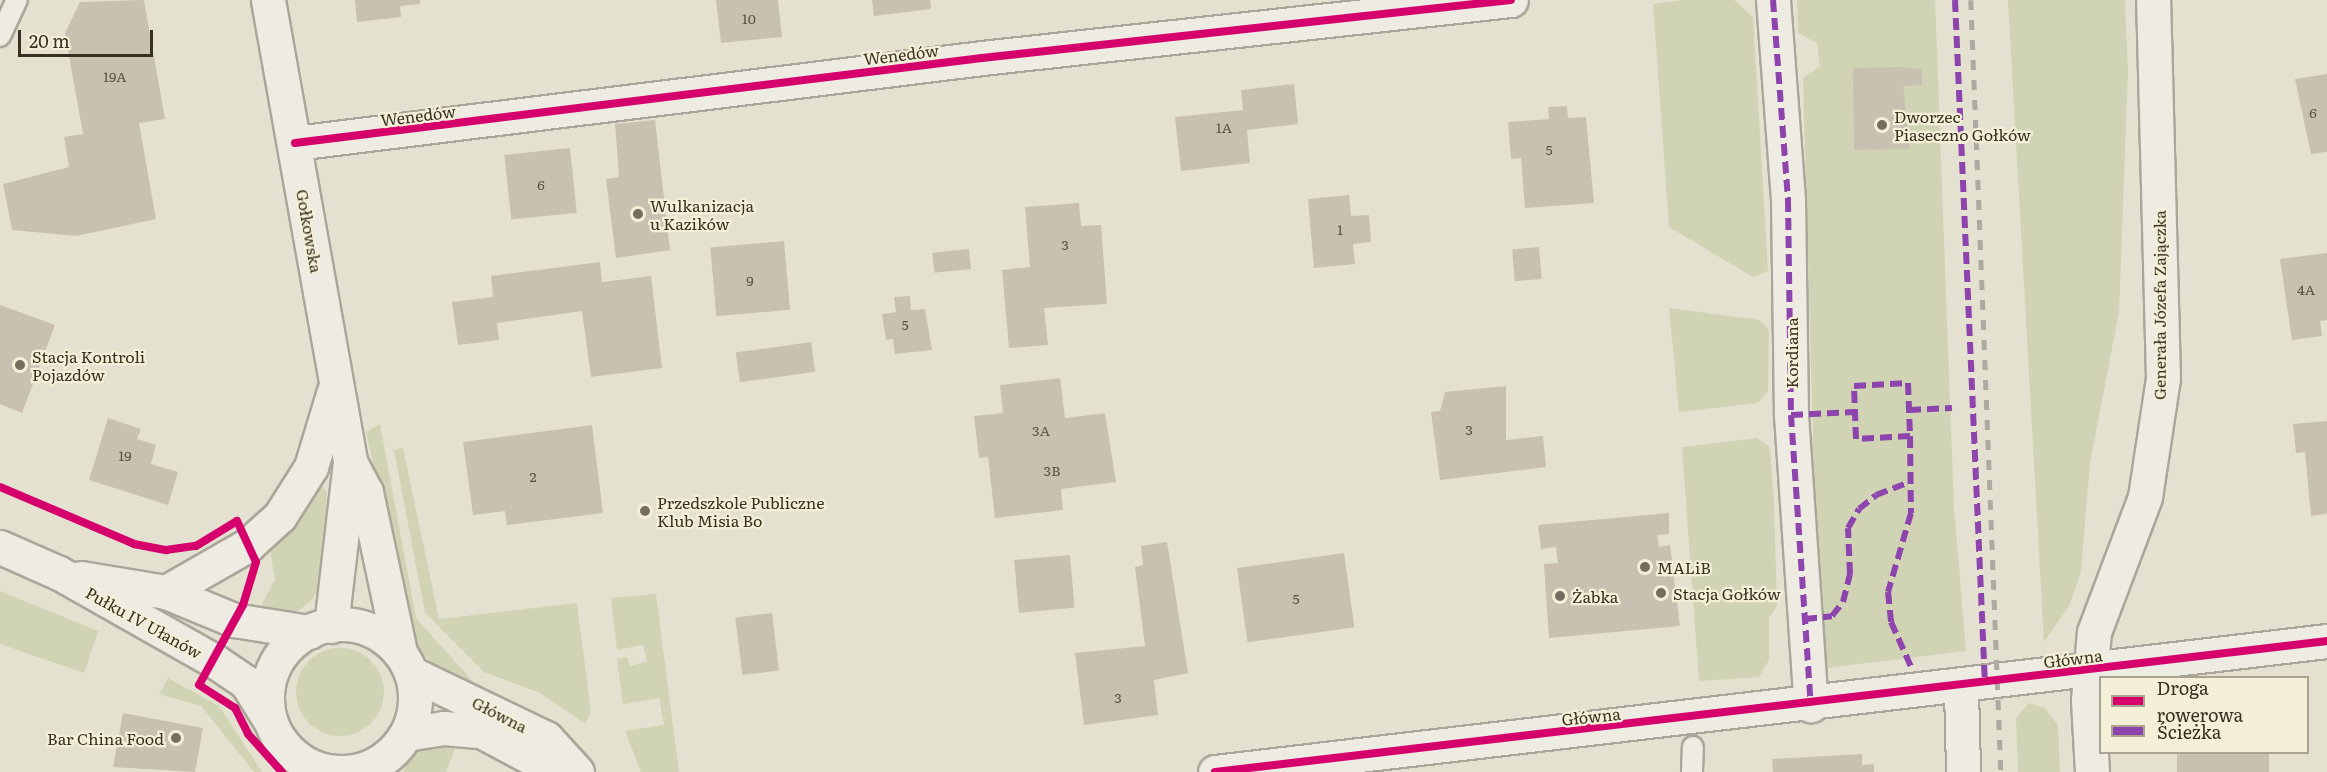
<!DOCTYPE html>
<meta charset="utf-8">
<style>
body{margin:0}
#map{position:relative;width:2327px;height:772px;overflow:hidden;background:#e5e1d1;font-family:Literata,serif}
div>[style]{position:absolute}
.green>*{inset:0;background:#d0d4b4}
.round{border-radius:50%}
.building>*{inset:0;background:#c8c1b2;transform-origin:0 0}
.roads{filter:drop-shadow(2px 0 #aaa699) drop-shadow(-2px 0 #aaa699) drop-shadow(0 2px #aaa699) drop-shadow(0 -2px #aaa699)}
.lane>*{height:20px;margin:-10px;padding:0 10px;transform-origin:10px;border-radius:10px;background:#edebe2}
.street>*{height:33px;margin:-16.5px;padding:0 16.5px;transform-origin:16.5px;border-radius:16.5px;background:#edebe2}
.secondary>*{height:33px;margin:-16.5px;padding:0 16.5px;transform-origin:16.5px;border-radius:16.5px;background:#edebe2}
.secondary>.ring{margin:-16.5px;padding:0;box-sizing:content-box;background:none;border:33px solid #edebe2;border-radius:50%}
.rail>*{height:4.5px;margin-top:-2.25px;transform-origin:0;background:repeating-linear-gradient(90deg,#adaaa1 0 10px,transparent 0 20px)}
.quiet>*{height:6px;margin-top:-3px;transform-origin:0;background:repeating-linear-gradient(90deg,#8e44ad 0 12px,transparent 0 18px)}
.cycleway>*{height:8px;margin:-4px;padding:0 4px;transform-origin:4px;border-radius:4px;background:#d6006c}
.dots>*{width:16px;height:16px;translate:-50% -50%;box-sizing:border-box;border:3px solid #f4f0d8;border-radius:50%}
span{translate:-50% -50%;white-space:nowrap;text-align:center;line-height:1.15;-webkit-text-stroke:4.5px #f4f0d8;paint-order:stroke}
.number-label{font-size:14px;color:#5d5445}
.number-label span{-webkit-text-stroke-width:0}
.street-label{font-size:16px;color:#393021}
.poi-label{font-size:16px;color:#393021}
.left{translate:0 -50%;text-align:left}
.right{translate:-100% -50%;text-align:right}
.legend{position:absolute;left:2099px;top:676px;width:210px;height:78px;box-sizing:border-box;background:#f4f0d8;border:2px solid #a9a38f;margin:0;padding:8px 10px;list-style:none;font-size:18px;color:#393021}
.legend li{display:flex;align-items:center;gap:12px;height:30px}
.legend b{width:30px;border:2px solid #a9a38f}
.scale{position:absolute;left:18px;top:30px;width:135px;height:27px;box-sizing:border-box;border:3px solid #393021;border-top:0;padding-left:8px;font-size:18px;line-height:21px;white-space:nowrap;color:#393021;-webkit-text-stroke:4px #f4f0d8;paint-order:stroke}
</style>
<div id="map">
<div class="green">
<i style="clip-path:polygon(1684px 0,1734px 0,1753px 17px,1768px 271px,1753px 277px,1669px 227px,1653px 4px)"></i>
<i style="clip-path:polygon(1797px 0,1935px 0,1954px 506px,1966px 651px,1826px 668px,1807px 438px,1813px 437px,1803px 78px,1820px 66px,1817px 43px,1798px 33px)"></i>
<i style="clip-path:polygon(2008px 0,2125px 0,2128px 70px,2119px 312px,2090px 463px,2081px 572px,2069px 606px,2044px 642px)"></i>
<i style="clip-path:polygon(1669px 308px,1760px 320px,1769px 330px,1768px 391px,1758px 403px,1679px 412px)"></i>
<i style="clip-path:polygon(380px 424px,416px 618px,477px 686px,438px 671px,409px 637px,366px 432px)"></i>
<i style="clip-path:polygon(1757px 438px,1770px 447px,1774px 504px,1777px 606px,1769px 618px,1769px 660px,1759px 677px,1699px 681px,1682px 447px)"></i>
<i style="clip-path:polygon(403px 448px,439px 619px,577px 603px,591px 712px,585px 724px,540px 693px,484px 672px,425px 613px,394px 450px)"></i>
<i style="clip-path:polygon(321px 486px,327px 491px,322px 581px,312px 600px,298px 611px,257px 613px,275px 580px,270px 549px)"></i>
<i style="clip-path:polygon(0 591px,98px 631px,84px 673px,0 644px)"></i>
<i style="clip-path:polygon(656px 594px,679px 772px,641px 772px,625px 731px,664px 725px,659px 698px,623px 704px,617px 659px,627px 657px,630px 666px,647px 661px,643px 645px,617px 650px,611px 598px)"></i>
<i class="round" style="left:296px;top:648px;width:88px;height:88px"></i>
<i style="clip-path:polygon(168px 678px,219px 706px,262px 772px,254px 772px,201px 706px,159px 694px)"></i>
<i style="clip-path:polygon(2029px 703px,2045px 708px,2058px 725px,2060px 772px,2018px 772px,2016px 718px)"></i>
<i style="clip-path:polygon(459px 739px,446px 772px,403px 772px,415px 746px)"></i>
</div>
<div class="building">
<i style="clip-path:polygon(144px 0,165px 119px,139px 123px,156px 219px,76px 236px,12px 230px,3px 184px,69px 167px,64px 137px,83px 134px,65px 33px,80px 2px)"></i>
<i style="clip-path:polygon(355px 0,420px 0,420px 4px,400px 6px,401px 17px,357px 22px)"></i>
<i style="clip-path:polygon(716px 0,778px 0,782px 37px,721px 43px)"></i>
<i style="clip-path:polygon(872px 0,930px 0,931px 9px,874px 16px)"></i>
<i style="clip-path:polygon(1903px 67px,1922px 69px,1922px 85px,1903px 86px,1910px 149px,1854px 150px,1853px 68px)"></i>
<i style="clip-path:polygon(2327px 74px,2327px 152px,2311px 154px,2295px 79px)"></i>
<i style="clip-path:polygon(1294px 84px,1298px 124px,1247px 130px,1250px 163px,1181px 171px,1175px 117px,1243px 110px,1241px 90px)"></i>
<i style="clip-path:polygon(1567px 106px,1568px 118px,1586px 117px,1594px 203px,1525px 208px,1521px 158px,1511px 159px,1508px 122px,1549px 119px,1548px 107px)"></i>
<i style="clip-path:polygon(655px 120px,670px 250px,616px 258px,606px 179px,619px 177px,615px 124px)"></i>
<i style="left:570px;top:148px;width:65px;height:66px;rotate:84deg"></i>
<i style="clip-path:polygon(1349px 195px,1351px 216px,1369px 215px,1371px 242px,1353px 244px,1355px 264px,1314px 268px,1308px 199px)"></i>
<i style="clip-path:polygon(1079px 203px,1081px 226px,1101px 225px,1107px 304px,1044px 308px,1048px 345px,1009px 348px,1002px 270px,1030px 267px,1025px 207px)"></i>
<i style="left:784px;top:241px;width:69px;height:74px;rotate:85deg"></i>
<i style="left:1539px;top:247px;width:32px;height:27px;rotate:85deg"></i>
<i style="left:969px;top:249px;width:20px;height:37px;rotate:84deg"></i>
<i style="clip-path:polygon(2327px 253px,2327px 320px,2320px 321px,2322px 336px,2292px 340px,2280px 259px)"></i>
<i style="clip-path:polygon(600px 262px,602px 282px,651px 276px,662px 368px,591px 377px,582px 311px,497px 323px,499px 340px,458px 345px,452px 302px,493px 297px,491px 276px)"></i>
<i style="clip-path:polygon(910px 296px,911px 310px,925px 309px,932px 350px,895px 354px,893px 339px,886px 340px,882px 314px,896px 312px,894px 297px)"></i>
<i style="clip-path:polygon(0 305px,55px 325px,22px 413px,0 404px)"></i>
<i style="left:811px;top:342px;width:30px;height:76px;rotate:82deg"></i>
<i style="clip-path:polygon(1060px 378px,1065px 418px,1105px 413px,1116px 482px,1061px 489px,1063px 510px,995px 518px,988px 457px,979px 458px,974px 416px,1003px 413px,1000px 385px)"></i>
<i style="clip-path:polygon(1506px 386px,1506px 440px,1543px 436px,1546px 467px,1440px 480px,1431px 412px,1440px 411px,1445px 392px)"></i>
<i style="clip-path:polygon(108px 418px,141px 429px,137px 439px,156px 445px,151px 464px,178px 472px,168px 505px,89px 480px)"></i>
<i style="clip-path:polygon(2327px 421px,2327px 514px,2311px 516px,2305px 452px,2296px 453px,2293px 424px)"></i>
<i style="clip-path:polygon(592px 425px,603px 513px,507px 525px,505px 511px,473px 515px,463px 442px)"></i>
<i style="clip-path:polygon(1669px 513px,1669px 534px,1657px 535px,1659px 547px,1670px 545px,1680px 626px,1549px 638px,1544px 564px,1558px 563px,1556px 547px,1541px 549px,1538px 525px)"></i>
<i style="clip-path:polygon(1167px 542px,1188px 673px,1154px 680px,1158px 715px,1084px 725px,1075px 653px,1145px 646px,1135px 567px,1143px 565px,1141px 546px)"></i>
<i style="left:1344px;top:553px;width:75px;height:108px;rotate:82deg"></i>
<i style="left:1070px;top:555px;width:53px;height:56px;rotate:85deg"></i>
<i style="left:772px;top:613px;width:58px;height:37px;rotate:83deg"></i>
<i style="clip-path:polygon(123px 713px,203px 728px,195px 772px,113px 767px)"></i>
<i style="left:2177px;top:752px;width:92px;height:20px"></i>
<i style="clip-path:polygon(1862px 754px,1862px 765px,1874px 764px,1874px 772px,1773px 772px,1772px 759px)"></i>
</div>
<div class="roads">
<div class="lane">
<i style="left:0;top:36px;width:40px;rotate:-65deg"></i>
<i style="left:1692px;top:772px;width:25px;rotate:-88deg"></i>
</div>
<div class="street">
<i style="left:1773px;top:0;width:201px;rotate:85.7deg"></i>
<i style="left:1788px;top:200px;width:215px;rotate:89.2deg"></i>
<i style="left:1791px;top:415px;width:291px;rotate:86.1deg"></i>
<i style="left:295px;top:143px;width:692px;rotate:-7.05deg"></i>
<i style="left:982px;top:58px;width:532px;rotate:-6.26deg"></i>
<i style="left:1961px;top:688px;width:84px;rotate:88.6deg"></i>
<i style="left:2092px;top:772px;width:72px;rotate:-93.2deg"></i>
<i style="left:2088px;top:700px;width:68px;rotate:-85deg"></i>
<i style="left:2094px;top:632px;width:144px;rotate:-69.3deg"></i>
<i style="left:2145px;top:497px;width:120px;rotate:-81.4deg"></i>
<i style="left:2163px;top:378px;width:378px;rotate:-91.5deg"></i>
</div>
<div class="secondary">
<i style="left:268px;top:0;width:469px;rotate:79.9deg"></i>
<i style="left:350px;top:462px;width:34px;rotate:62deg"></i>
<i style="left:366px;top:492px;width:164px;rotate:78deg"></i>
<i style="left:0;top:547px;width:64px;rotate:23.8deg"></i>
<i style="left:59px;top:573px;width:177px;rotate:29.5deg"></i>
<i style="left:213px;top:660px;width:40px;rotate:34deg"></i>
<i style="left:246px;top:682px;width:44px;rotate:58.1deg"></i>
<i style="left:81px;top:578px;width:86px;rotate:9.4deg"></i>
<i style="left:166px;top:592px;width:74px;rotate:22.4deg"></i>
<i style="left:234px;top:620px;width:76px;rotate:9.1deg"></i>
<i style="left:166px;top:592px;width:95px;rotate:-29.8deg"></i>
<i style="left:248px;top:545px;width:43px;rotate:-42.2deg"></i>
<i style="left:280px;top:516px;width:58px;rotate:-57.7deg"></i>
<i style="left:311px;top:467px;width:79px;rotate:-73.2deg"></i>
<i class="ring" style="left:267px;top:624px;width:115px;height:115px"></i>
<i style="left:331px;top:626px;width:165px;rotate:-83.4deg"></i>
<i style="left:411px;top:673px;width:150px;rotate:25.7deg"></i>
<i style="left:546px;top:738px;width:46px;rotate:47.6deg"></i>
<i style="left:406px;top:734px;width:38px;rotate:-9deg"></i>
<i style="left:444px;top:728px;width:37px;rotate:5deg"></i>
<i style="left:481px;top:731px;width:87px;rotate:28deg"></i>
<i style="left:1215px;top:772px;width:1120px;rotate:-6.72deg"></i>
</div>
</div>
<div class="rail">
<i style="left:1971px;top:0;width:773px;rotate:87.77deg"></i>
</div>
<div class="quiet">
<i style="left:1773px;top:0;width:201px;rotate:85.7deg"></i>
<i style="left:1788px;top:200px;width:215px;rotate:89.2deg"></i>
<i style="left:1791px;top:415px;width:291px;rotate:86.1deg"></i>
<i style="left:1955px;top:0;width:685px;rotate:87.49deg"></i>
<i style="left:1908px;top:383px;width:53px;rotate:87.8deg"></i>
<i style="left:1910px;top:436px;width:54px;rotate:176.8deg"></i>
<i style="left:1856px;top:439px;width:53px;rotate:-92.2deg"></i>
<i style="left:1854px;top:386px;width:54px;rotate:-3.2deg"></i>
<i style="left:1909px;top:410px;width:43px;rotate:-2.7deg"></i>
<i style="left:1791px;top:415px;width:64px;rotate:-2.7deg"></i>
<i style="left:1910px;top:436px;width:77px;rotate:89.3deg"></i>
<i style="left:1911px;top:513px;width:82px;rotate:106.2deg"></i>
<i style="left:1888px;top:592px;width:30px;rotate:84deg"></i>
<i style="left:1891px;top:622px;width:51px;rotate:65.9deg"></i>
<i style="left:1805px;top:619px;width:27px;rotate:-6deg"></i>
<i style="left:1832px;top:616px;width:18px;rotate:-52deg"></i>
<i style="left:1843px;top:602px;width:29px;rotate:-76deg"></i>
<i style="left:1850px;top:574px;width:46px;rotate:-92.5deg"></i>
<i style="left:1848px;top:528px;width:22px;rotate:-60deg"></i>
<i style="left:1859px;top:509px;width:22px;rotate:-39deg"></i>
<i style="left:1876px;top:495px;width:34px;rotate:-21deg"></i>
</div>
<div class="cycleway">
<i style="left:295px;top:143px;width:692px;rotate:-7.05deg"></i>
<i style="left:982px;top:58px;width:532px;rotate:-6.26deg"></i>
<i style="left:0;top:487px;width:146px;rotate:23deg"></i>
<i style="left:134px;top:544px;width:33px;rotate:11deg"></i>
<i style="left:166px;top:550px;width:30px;rotate:-8deg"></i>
<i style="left:196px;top:546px;width:48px;rotate:-31.4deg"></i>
<i style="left:237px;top:521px;width:45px;rotate:65.1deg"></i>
<i style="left:256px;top:562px;width:45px;rotate:106.8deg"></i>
<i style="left:243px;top:605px;width:91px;rotate:118.8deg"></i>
<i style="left:199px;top:685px;width:43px;rotate:32.6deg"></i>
<i style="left:235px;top:708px;width:29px;rotate:63deg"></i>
<i style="left:248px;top:734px;width:51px;rotate:48.2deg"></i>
<i style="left:1215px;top:772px;width:1120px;rotate:-6.72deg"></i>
</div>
<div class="dots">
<i style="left:1882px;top:125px;background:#756e5f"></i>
<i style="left:638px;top:214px;background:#756e5f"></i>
<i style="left:20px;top:365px;background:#756e5f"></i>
<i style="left:645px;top:511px;background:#756e5f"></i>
<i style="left:1645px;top:567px;background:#756e5f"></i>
<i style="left:1661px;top:593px;background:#756e5f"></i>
<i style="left:1560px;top:596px;background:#756e5f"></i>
<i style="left:176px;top:738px;background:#756e5f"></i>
</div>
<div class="number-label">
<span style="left:749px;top:18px">10</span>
<span style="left:115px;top:76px">19A</span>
<span style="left:2313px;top:112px">6</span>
<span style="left:1224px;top:127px">1A</span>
<span style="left:1549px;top:149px">5</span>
<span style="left:541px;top:184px">6</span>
<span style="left:1340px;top:229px">1</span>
<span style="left:1065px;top:244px">3</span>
<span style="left:750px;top:280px">9</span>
<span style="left:2306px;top:289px">4A</span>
<span style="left:905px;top:324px">5</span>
<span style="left:1469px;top:429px">3</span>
<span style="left:1041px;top:430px">3A</span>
<span style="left:125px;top:455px">19</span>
<span style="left:1052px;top:470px">3B</span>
<span style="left:533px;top:476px">2</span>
<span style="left:1296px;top:598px">5</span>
<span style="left:1118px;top:697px">3</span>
</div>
<div class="street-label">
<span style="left:901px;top:54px;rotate:-7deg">Wenedów</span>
<span style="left:418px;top:115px;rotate:-7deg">Wenedów</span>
<span style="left:310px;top:231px;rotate:80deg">Gołkowska</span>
<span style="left:2159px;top:305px;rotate:-90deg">Generała Józefa Zajączka</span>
<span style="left:1791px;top:353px;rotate:-90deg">Kordiana</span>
<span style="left:144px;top:622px;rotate:29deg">Pułku IV Ułanów</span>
<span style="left:2073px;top:658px;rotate:-7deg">Główna</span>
<span style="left:500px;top:714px;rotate:27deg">Główna</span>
<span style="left:1591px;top:716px;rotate:-6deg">Główna</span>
</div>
<div class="poi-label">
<span class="left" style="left:1894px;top:125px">Dworzec<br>Piaseczno Gołków</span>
<span class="left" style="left:650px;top:214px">Wulkanizacja<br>u Kazików</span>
<span class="left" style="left:32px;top:365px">Stacja Kontroli<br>Pojazdów</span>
<span class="left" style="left:657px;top:511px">Przedszkole Publiczne<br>Klub Misia Bo</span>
<span class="left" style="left:1657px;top:567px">MALiB</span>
<span class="left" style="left:1673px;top:593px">Stacja Gołków</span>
<span class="left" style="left:1572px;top:596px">Żabka</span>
<span class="right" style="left:164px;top:738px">Bar China Food</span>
</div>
<ul class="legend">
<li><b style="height:8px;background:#d6006c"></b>Droga rowerowa</li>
<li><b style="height:8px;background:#8e44ad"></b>Ścieżka</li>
</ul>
<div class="scale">20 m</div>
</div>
